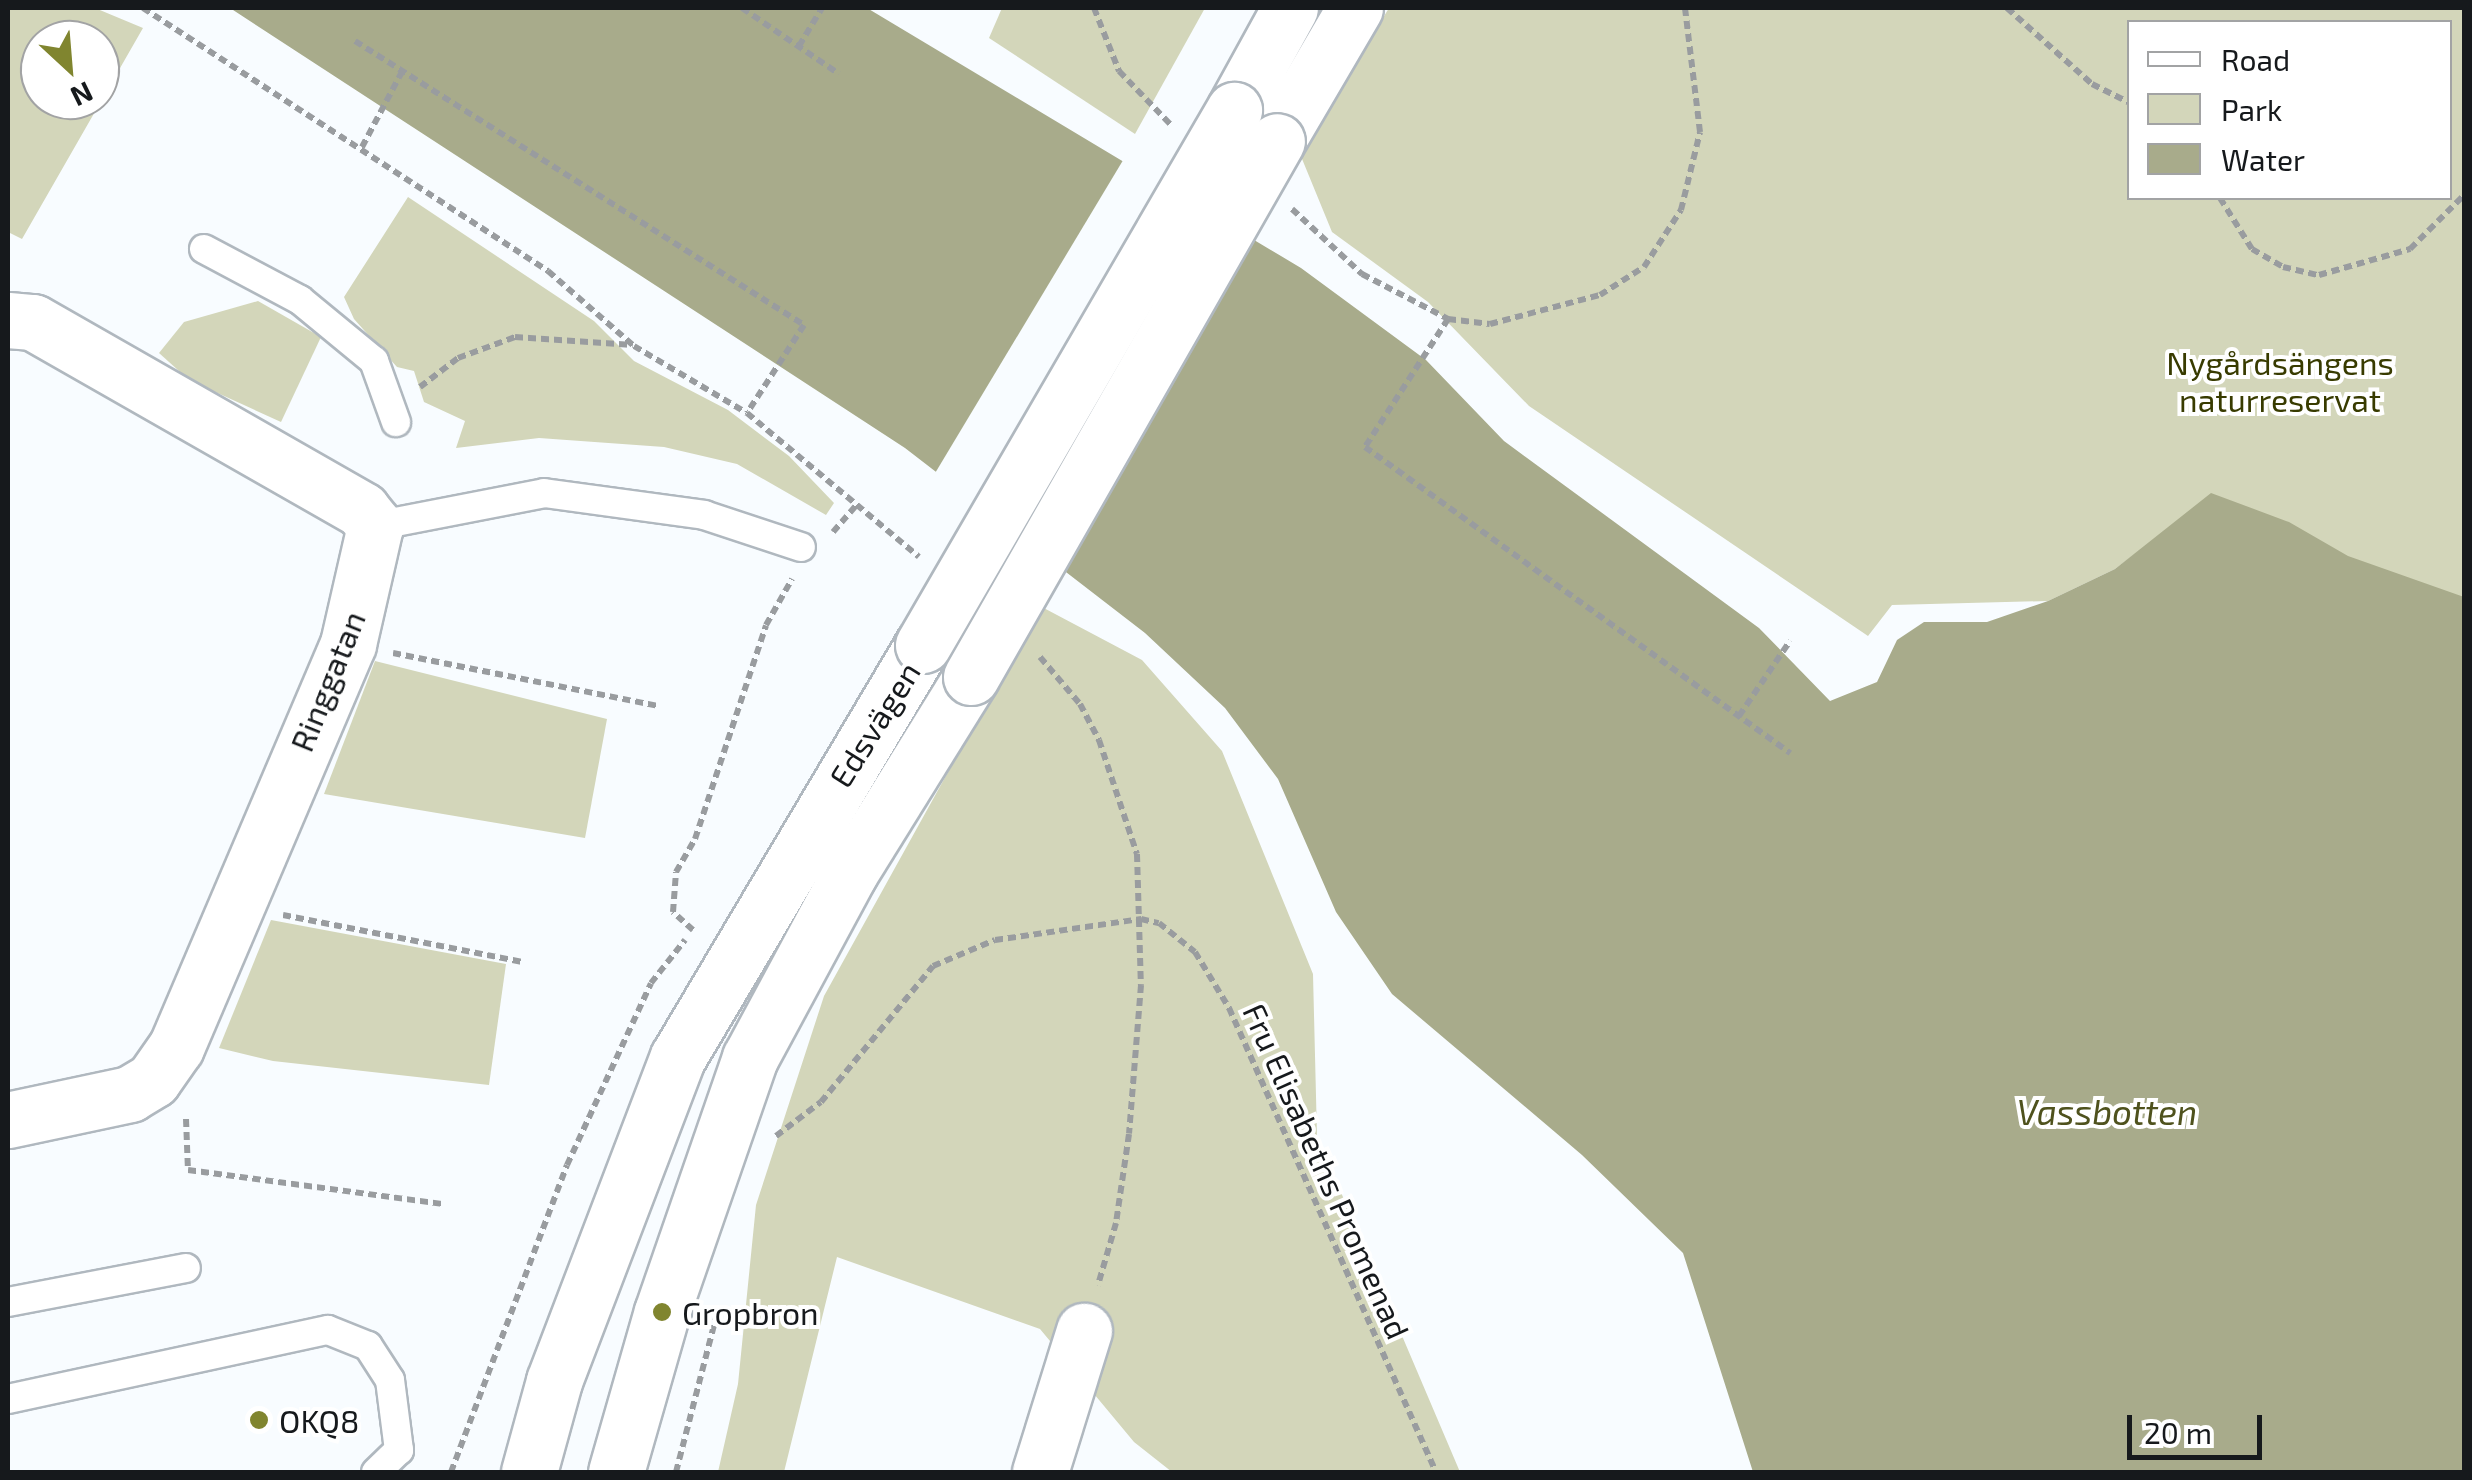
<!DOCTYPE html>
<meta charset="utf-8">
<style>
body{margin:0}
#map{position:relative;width:2472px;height:1480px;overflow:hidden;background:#f8fcff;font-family:"Exo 2",sans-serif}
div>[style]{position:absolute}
.green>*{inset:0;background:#d3d6ba}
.water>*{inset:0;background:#a8ab8b}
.pier>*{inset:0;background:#f8fcff;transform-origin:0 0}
.path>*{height:6px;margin-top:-3px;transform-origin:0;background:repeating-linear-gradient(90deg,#999c9f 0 8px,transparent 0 13px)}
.roads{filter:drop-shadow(2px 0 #b0b8bf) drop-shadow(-2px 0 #b0b8bf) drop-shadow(0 2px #b0b8bf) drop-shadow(0 -2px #b0b8bf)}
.service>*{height:28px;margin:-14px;padding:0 14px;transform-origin:14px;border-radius:14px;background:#fff}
.minor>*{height:55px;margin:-27.5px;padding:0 27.5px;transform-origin:27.5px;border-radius:27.5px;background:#fff}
.secondary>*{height:55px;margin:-27.5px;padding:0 27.5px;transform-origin:27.5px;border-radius:27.5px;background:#fff}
.bridges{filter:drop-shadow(2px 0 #b0b8bf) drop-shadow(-2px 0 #b0b8bf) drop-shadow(0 2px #b0b8bf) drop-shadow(0 -2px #b0b8bf)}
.secondary-bridge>*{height:55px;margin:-27.5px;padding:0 27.5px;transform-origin:27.5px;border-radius:27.5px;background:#fff}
.dots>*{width:28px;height:28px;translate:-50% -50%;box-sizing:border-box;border:5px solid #fff;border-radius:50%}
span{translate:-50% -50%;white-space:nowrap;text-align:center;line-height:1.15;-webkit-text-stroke:8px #fff;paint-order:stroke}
.park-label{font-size:32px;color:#383b00}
.street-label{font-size:32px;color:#16191c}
.poi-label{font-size:32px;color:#16191c}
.left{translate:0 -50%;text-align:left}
.water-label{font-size:35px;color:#4f521d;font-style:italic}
.frame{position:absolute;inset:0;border:10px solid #16191c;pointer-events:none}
.legend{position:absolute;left:2127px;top:20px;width:325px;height:180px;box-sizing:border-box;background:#fff;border:2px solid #a2a3a4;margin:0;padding:12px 18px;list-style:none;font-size:30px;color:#16191c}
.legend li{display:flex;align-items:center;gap:20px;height:50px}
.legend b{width:50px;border:2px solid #a2a3a4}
.north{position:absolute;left:20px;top:20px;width:100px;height:100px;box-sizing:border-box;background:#fff;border:2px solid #a2a3a4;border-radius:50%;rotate:154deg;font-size:28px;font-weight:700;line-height:40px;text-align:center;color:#16191c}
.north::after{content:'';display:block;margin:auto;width:35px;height:45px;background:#80852f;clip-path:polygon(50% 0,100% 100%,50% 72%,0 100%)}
.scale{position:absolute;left:2127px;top:1415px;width:135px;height:45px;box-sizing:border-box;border:5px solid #16191c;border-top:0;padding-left:12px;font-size:30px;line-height:35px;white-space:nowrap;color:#16191c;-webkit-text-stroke:8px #fff;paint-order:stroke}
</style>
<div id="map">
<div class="green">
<i style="clip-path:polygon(evenodd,8px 8px,95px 8px,143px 28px,22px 239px,8px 232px,8px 8px,100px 40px,100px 100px,40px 100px,40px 40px,100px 40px)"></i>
<i style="clip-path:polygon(1002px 8px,1205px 8px,1135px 134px,989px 38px)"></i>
<i style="clip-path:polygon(evenodd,1389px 8px,2464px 8px,2464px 711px,2168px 529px,2115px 569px,2048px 601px,1892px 605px,1868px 636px,1529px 406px,1428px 302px,1332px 232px,1300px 154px,1389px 8px,2130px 22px,2450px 22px,2450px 198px,2130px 198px,2130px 22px)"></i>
<i style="clip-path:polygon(408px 197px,594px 321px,634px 361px,728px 410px,789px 456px,834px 503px,826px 515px,737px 464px,664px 447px,539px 438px,456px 448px,465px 421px,424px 402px,414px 371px,397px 367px,354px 319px,344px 297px)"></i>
<i style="clip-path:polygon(258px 301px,321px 337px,281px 422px,189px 380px,159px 353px,184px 322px)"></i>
<i style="clip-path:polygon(1040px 606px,1142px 660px,1222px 751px,1313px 974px,1317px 1136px,1460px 1472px,1172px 1472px,1134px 1442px,1040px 1329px,837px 1257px,784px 1472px,718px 1472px,738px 1384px,756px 1205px,824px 996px)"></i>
<i style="clip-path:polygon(375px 661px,607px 719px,585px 838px,324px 794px)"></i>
<i style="clip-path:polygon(271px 920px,506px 964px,489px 1085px,273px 1061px,219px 1048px)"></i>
</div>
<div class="water">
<i style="clip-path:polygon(230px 8px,867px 8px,1301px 268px,1426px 360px,1504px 441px,1759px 628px,1830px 701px,1877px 682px,1897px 640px,1924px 622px,1987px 622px,2048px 601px,2115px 569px,2211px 493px,2289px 522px,2348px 556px,2464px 597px,2464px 1472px,1753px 1472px,1683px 1253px,1582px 1155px,1392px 994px,1336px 912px,1278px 779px,1225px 708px,1145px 633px,905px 448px)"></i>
</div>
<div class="pier">
<i style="left:1125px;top:157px;width:154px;height:373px;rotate:31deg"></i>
</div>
<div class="path">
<i style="left:143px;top:8px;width:483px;rotate:33deg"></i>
<i style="left:548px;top:271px;width:114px;rotate:41.1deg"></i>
<i style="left:634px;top:346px;width:131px;rotate:30.7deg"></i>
<i style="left:747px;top:413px;width:224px;rotate:39.9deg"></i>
<i style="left:742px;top:8px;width:117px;rotate:34.2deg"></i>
<i style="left:1094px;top:8px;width:68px;rotate:68.4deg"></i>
<i style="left:1119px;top:71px;width:75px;rotate:46.1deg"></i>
<i style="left:2007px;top:8px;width:114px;rotate:41.8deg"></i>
<i style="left:2092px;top:84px;width:42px;rotate:26.6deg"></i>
<i style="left:355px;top:41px;width:531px;rotate:32.31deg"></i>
<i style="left:804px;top:325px;width:105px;rotate:122.9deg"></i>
<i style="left:799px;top:46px;width:44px;rotate:-58.8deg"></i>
<i style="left:362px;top:147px;width:87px;rotate:-62deg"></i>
<i style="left:2220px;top:198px;width:60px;rotate:57.9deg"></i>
<i style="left:2252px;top:249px;width:36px;rotate:30deg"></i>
<i style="left:2283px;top:267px;width:37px;rotate:13deg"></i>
<i style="left:2319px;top:275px;width:95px;rotate:-15.9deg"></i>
<i style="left:2410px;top:249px;width:76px;rotate:-45deg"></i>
<i style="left:1292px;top:209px;width:96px;rotate:42.9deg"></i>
<i style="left:1362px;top:274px;width:97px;rotate:27.6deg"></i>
<i style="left:1448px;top:319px;width:42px;rotate:6.8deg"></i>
<i style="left:1490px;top:324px;width:114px;rotate:-14.8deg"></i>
<i style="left:1600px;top:295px;width:52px;rotate:-32.5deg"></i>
<i style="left:1644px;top:267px;width:68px;rotate:-57deg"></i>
<i style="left:1681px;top:210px;width:80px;rotate:-76.3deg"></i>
<i style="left:1700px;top:132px;width:125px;rotate:-96.9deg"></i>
<i style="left:1448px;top:319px;width:153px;rotate:123deg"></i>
<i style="left:1365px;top:447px;width:524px;rotate:35.75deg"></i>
<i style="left:420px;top:387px;width:48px;rotate:-37.3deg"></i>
<i style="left:458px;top:358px;width:61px;rotate:-20.2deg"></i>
<i style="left:515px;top:337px;width:118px;rotate:3.9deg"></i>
<i style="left:833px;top:532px;width:35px;rotate:-49deg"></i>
<i style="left:393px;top:653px;width:270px;rotate:11.3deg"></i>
<i style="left:1040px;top:657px;width:62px;rotate:49.6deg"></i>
<i style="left:1080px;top:704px;width:41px;rotate:62.2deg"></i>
<i style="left:1099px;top:740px;width:120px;rotate:71.6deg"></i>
<i style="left:1137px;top:854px;width:131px;rotate:88.3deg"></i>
<i style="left:1141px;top:985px;width:149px;rotate:94.6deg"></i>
<i style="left:1129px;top:1134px;width:90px;rotate:98.3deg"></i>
<i style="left:1116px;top:1223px;width:65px;rotate:106.2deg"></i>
<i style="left:1739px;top:716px;width:91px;rotate:-55.8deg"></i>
<i style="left:283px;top:915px;width:244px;rotate:11.1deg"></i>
<i style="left:693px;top:930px;width:27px;rotate:-138deg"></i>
<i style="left:673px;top:912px;width:40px;rotate:-85.7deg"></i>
<i style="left:676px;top:872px;width:38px;rotate:-60deg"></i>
<i style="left:695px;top:839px;width:225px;rotate:-71.6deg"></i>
<i style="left:766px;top:625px;width:53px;rotate:-60.5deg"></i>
<i style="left:186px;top:1119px;width:51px;rotate:87.8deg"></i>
<i style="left:188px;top:1170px;width:256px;rotate:7.6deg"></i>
<i style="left:776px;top:1136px;width:56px;rotate:-37.1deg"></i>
<i style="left:821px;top:1102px;width:176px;rotate:-50.5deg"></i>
<i style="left:933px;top:966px;width:67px;rotate:-22.8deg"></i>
<i style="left:995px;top:940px;width:148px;rotate:-8.2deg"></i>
<i style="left:1141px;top:919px;width:18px;rotate:13deg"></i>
<i style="left:1159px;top:923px;width:46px;rotate:38.9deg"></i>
<i style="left:1195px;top:952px;width:66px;rotate:58.7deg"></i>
<i style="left:1229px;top:1008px;width:508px;rotate:65.96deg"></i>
<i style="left:451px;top:1472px;width:328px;rotate:-69.3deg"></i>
<i style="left:567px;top:1165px;width:200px;rotate:-65.2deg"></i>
<i style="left:651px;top:983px;width:55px;rotate:-51.7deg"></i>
<i style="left:676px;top:1472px;width:163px;rotate:-75.5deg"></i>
</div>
<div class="roads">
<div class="service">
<i style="left:204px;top:249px;width:109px;rotate:28deg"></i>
<i style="left:300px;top:300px;width:96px;rotate:39.5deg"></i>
<i style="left:374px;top:361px;width:65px;rotate:70.2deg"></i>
<i style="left:375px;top:526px;width:172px;rotate:-11deg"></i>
<i style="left:544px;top:493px;width:162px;rotate:7.8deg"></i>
<i style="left:704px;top:515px;width:102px;rotate:18.3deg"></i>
<i style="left:8px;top:1302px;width:181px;rotate:-10.8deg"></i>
<i style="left:8px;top:1399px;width:327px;rotate:-12.2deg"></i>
<i style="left:328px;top:1330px;width:43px;rotate:21.8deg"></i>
<i style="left:368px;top:1346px;width:40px;rotate:57.1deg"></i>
<i style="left:390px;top:1380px;width:71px;rotate:82.7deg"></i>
<i style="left:399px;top:1450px;width:32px;rotate:136deg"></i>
</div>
<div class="minor">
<i style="left:8px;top:320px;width:25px;rotate:5deg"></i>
<i style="left:33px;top:322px;width:379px;rotate:29.7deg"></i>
<i style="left:362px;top:510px;width:21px;rotate:51deg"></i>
<i style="left:375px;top:526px;width:121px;rotate:102.9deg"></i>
<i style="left:348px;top:644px;width:438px;rotate:113.1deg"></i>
<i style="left:176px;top:1047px;width:40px;rotate:124.9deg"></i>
<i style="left:153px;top:1080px;width:27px;rotate:149deg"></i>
<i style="left:130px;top:1094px;width:125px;rotate:168deg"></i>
<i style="left:1040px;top:1472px;width:148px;rotate:-72.7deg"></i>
</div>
<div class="secondary">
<i style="left:1234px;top:110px;width:116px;rotate:-61.2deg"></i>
<i style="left:1277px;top:141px;width:154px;rotate:-59.6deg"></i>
<i style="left:529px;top:1472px;width:94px;rotate:-74.6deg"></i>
<i style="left:554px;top:1381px;width:347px;rotate:-69.1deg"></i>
<i style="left:678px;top:1057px;width:479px;rotate:-59.3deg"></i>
<i style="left:616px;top:1472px;width:166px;rotate:-74deg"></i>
<i style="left:662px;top:1312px;width:269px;rotate:-70.9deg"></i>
<i style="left:750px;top:1058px;width:209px;rotate:-61.7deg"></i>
<i style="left:849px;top:874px;width:232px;rotate:-58.2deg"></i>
</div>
</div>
<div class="bridges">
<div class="secondary-bridge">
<i style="left:923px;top:645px;width:619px;rotate:-59.83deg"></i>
<i style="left:971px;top:677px;width:617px;rotate:-60.28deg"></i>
</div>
</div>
<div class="dots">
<i style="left:662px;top:1312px;background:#80852f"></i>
<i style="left:259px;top:1420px;background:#80852f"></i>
</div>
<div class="park-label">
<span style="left:2280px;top:381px">Nygårdsängens<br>naturreservat</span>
</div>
<div class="street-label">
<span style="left:327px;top:681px;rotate:-68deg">Ringgatan</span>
<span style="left:874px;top:724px;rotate:-58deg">Edsvägen</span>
<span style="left:1327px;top:1171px;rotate:66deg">Fru Elisabeths Promenad</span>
</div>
<div class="poi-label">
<span class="left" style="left:682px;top:1312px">Gropbron</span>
<span class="left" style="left:279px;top:1420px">OKQ8</span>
</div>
<div class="water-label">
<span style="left:2107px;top:1111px">Vassbotten</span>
</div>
<div class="frame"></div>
<ul class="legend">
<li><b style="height:12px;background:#fff"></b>Road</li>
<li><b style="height:28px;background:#d3d6ba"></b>Park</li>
<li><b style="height:28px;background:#a8ab8b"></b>Water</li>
</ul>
<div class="north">N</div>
<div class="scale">20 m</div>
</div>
